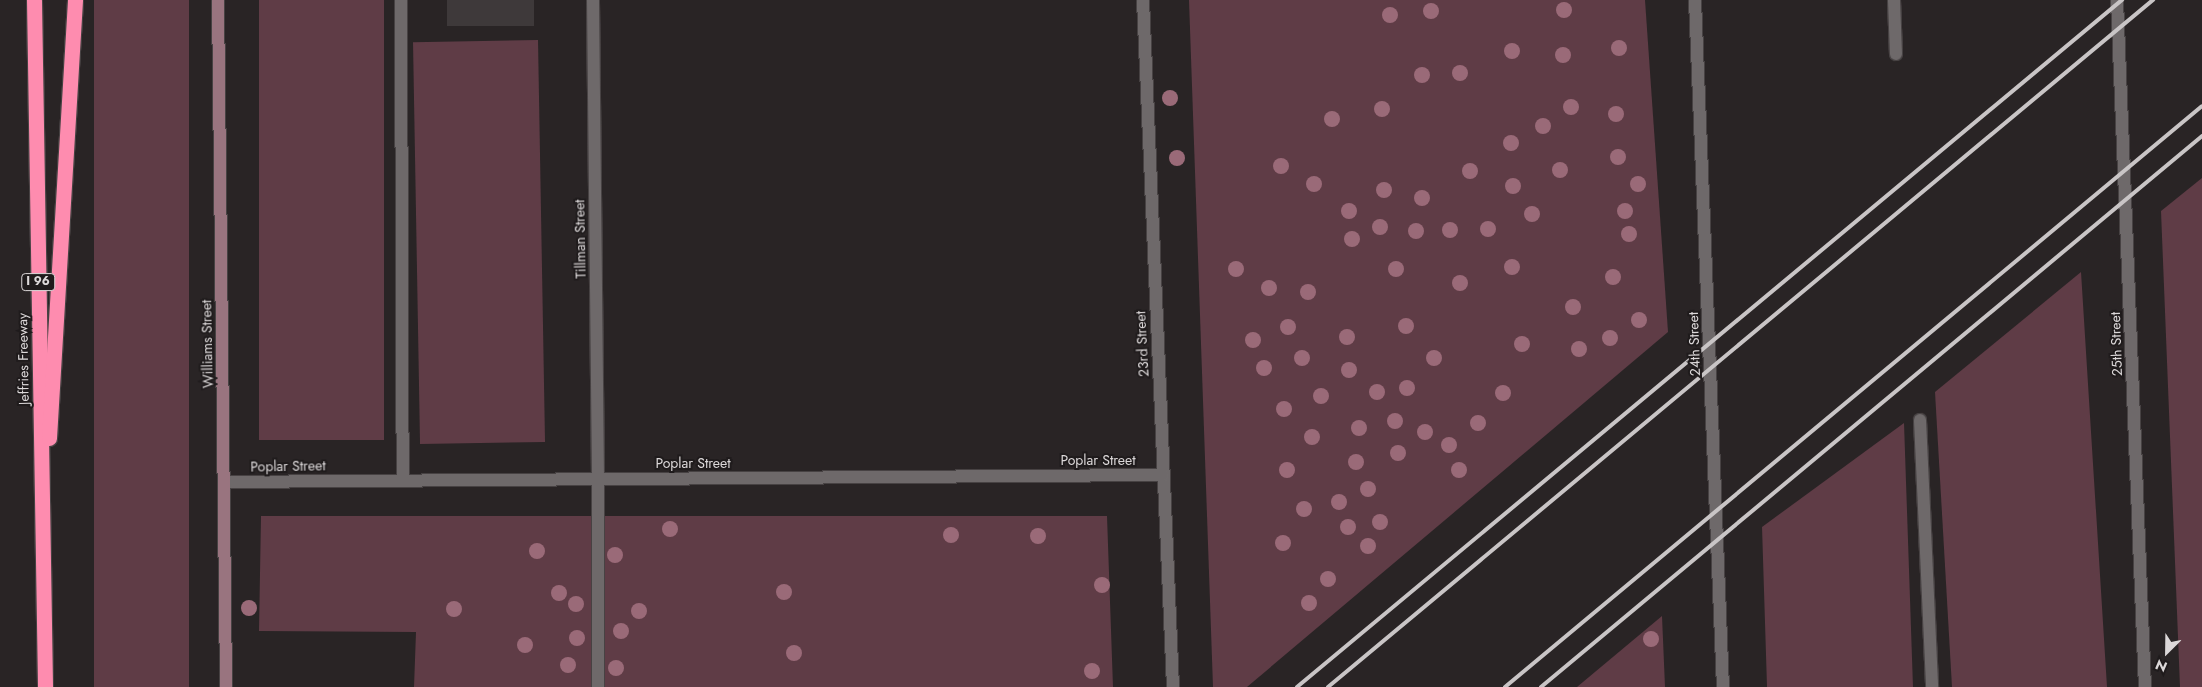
<!DOCTYPE html>
<style>
body{margin:0}
#map{position:relative;width:2202px;height:687px;overflow:hidden;background:#292425;font-family:Jost,sans-serif}
div>[style]{position:absolute}
.green>*{inset:0;background:#5f3c46;transform-origin:0 0}
.building>*{inset:0;background:#3e393a;transform-origin:0 0}
.roads{filter:drop-shadow(1px 0 #474243) drop-shadow(-1px 0 #474243) drop-shadow(0 1px #474243) drop-shadow(0 -1px #474243)}
.lane>*{height:12px;margin:-6px;padding:0 6px;transform-origin:6px;border-radius:6px;background:#6e696a}
.street>*{height:12px;margin:-6px;padding:0 6px;transform-origin:6px;border-radius:6px;background:#6e696a}
.secondary>*{height:12px;margin:-6px;padding:0 6px;transform-origin:6px;border-radius:6px;background:#99747f}
.highway>*{height:15px;margin:-7.5px;padding:0 7.5px;transform-origin:7.5px;border-radius:7.5px;background:#fe8caf}
.rail>*{height:4px;margin:-2px;padding:0 2px;transform-origin:2px;border-radius:2px;background:#c9c5c6}
.trees>*{width:16px;height:16px;margin:-8px;border-radius:50%;background:#9a6a78}
span{translate:-50% -50%;white-space:nowrap;text-align:center;line-height:1.15;-webkit-text-stroke:4px #1f1b1c;paint-order:stroke}
.shield-label span{padding:1px 4px;background:#1f1b1c;border:1px solid;border-radius:4px;-webkit-text-stroke-width:0}
.shield-label{font-size:12px;color:#dcd8d9;font-weight:700}
.street-label{font-size:14px;color:#dcd8d9}
.north{position:absolute;left:2142px;top:627px;width:50px;height:50px;-webkit-text-stroke:4px #1f1b1c;paint-order:stroke;rotate:203deg;font-size:14px;font-weight:700;line-height:20px;text-align:center;color:#dcd8d9}
.north::after{content:'';display:block;margin:auto;width:18px;height:22px;background:#dcd8d9;clip-path:polygon(50% 0,100% 100%,50% 72%,0 100%)}
</style>
<div id="map">
<div class="green">
<i style="left:94px;top:0;width:95px;height:687px"></i>
<i style="left:259px;top:0;width:125px;height:440px"></i>
<i style="clip-path:polygon(1189px 0,1645px 0,1668px 332px,1247px 687px,1213px 687px)"></i>
<i style="left:538px;top:40px;width:402px;height:125px;rotate:89deg"></i>
<i style="clip-path:polygon(2202px 178px,2202px 687px,2180px 687px,2161px 211px)"></i>
<i style="clip-path:polygon(2081px 272px,2107px 687px,1952px 687px,1935px 392px)"></i>
<i style="clip-path:polygon(1904px 423px,1913px 687px,1767px 687px,1762px 527px)"></i>
<i style="clip-path:polygon(261px 516px,1107px 516px,1113px 687px,414px 687px,416px 632px,259px 631px)"></i>
<i style="clip-path:polygon(1662px 616px,1665px 687px,1577px 687px)"></i>
</div>
<div class="building">
<i style="left:447px;top:0;width:87px;height:26px"></i>
</div>
<div class="roads">
<div class="lane">
<i style="left:401px;top:0;width:480px;rotate:89.8deg"></i>
<i style="left:1894px;top:0;width:54px;rotate:87.9deg"></i>
<i style="left:1920px;top:420px;width:267px;rotate:87.4deg"></i>
<i style="left:598px;top:478px;width:209px;rotate:90deg"></i>
</div>
<div class="street">
<i style="left:593px;top:0;width:478px;rotate:89.4deg"></i>
<i style="left:1143px;top:0;width:688px;rotate:87.5deg"></i>
<i style="left:1695px;top:0;width:688px;rotate:87.67deg"></i>
<i style="left:2117px;top:0;width:688px;rotate:87.67deg"></i>
<i style="left:224px;top:482px;width:939px;rotate:-0.43deg"></i>
</div>
<div class="secondary">
<i style="left:218px;top:0;width:687px;rotate:89.33deg"></i>
</div>
<div class="highway">
<i style="left:34px;top:0;width:687px;rotate:89.08deg"></i>
<i style="left:49px;top:438px;width:439px;rotate:-86.6deg"></i>
</div>
</div>
<div class="rail">
<i style="left:1297px;top:687px;width:1074px;rotate:-39.79deg"></i>
<i style="left:1328px;top:687px;width:1074px;rotate:-39.79deg"></i>
<i style="left:1505px;top:687px;width:907px;rotate:-39.81deg"></i>
<i style="left:1541px;top:687px;width:861px;rotate:-39.81deg"></i>
</div>
<div class="trees">
<i style="left:1564px;top:10px"></i>
<i style="left:1431px;top:11px"></i>
<i style="left:1390px;top:15px"></i>
<i style="left:1619px;top:48px"></i>
<i style="left:1512px;top:51px"></i>
<i style="left:1563px;top:55px"></i>
<i style="left:1460px;top:73px"></i>
<i style="left:1422px;top:75px"></i>
<i style="left:1170px;top:98px"></i>
<i style="left:1571px;top:107px"></i>
<i style="left:1382px;top:109px"></i>
<i style="left:1616px;top:114px"></i>
<i style="left:1332px;top:119px"></i>
<i style="left:1543px;top:126px"></i>
<i style="left:1511px;top:143px"></i>
<i style="left:1618px;top:157px"></i>
<i style="left:1177px;top:158px"></i>
<i style="left:1281px;top:166px"></i>
<i style="left:1560px;top:170px"></i>
<i style="left:1470px;top:171px"></i>
<i style="left:1314px;top:184px"></i>
<i style="left:1638px;top:184px"></i>
<i style="left:1513px;top:186px"></i>
<i style="left:1384px;top:190px"></i>
<i style="left:1422px;top:198px"></i>
<i style="left:1349px;top:211px"></i>
<i style="left:1625px;top:211px"></i>
<i style="left:1532px;top:214px"></i>
<i style="left:1380px;top:227px"></i>
<i style="left:1488px;top:229px"></i>
<i style="left:1450px;top:230px"></i>
<i style="left:1416px;top:231px"></i>
<i style="left:1629px;top:234px"></i>
<i style="left:1352px;top:239px"></i>
<i style="left:1512px;top:267px"></i>
<i style="left:1236px;top:269px"></i>
<i style="left:1396px;top:269px"></i>
<i style="left:1613px;top:277px"></i>
<i style="left:1460px;top:283px"></i>
<i style="left:1269px;top:288px"></i>
<i style="left:1308px;top:292px"></i>
<i style="left:1573px;top:307px"></i>
<i style="left:1639px;top:320px"></i>
<i style="left:1406px;top:326px"></i>
<i style="left:1288px;top:327px"></i>
<i style="left:1347px;top:337px"></i>
<i style="left:1610px;top:338px"></i>
<i style="left:1253px;top:340px"></i>
<i style="left:1522px;top:344px"></i>
<i style="left:1579px;top:349px"></i>
<i style="left:1302px;top:358px"></i>
<i style="left:1434px;top:358px"></i>
<i style="left:1264px;top:368px"></i>
<i style="left:1349px;top:370px"></i>
<i style="left:1407px;top:388px"></i>
<i style="left:1377px;top:392px"></i>
<i style="left:1503px;top:393px"></i>
<i style="left:1321px;top:396px"></i>
<i style="left:1284px;top:409px"></i>
<i style="left:1395px;top:421px"></i>
<i style="left:1478px;top:423px"></i>
<i style="left:1359px;top:428px"></i>
<i style="left:1425px;top:432px"></i>
<i style="left:1312px;top:437px"></i>
<i style="left:1449px;top:445px"></i>
<i style="left:1398px;top:453px"></i>
<i style="left:1356px;top:462px"></i>
<i style="left:1287px;top:470px"></i>
<i style="left:1459px;top:470px"></i>
<i style="left:1368px;top:489px"></i>
<i style="left:1339px;top:502px"></i>
<i style="left:1304px;top:509px"></i>
<i style="left:1380px;top:522px"></i>
<i style="left:1348px;top:527px"></i>
<i style="left:670px;top:529px"></i>
<i style="left:951px;top:535px"></i>
<i style="left:1038px;top:536px"></i>
<i style="left:1283px;top:543px"></i>
<i style="left:1368px;top:546px"></i>
<i style="left:537px;top:551px"></i>
<i style="left:615px;top:555px"></i>
<i style="left:1328px;top:579px"></i>
<i style="left:1102px;top:585px"></i>
<i style="left:784px;top:592px"></i>
<i style="left:559px;top:593px"></i>
<i style="left:1309px;top:603px"></i>
<i style="left:576px;top:604px"></i>
<i style="left:249px;top:608px"></i>
<i style="left:454px;top:609px"></i>
<i style="left:639px;top:611px"></i>
<i style="left:621px;top:631px"></i>
<i style="left:577px;top:638px"></i>
<i style="left:1651px;top:639px"></i>
<i style="left:525px;top:645px"></i>
<i style="left:794px;top:653px"></i>
<i style="left:568px;top:665px"></i>
<i style="left:616px;top:668px"></i>
<i style="left:1092px;top:671px"></i>
</div>
<div class="shield-label">
<span style="left:38px;top:282px">I 96</span>
</div>
<div class="street-label">
<span style="left:580px;top:239px;rotate:-91deg">Tillman Street</span>
<span style="left:207px;top:344px;rotate:-91deg">Williams Street</span>
<span style="left:1142px;top:344px;rotate:-93deg">23rd Street</span>
<span style="left:1694px;top:344px;rotate:-92deg">24th Street</span>
<span style="left:2116px;top:344px;rotate:-92deg">25th Street</span>
<span style="left:23px;top:359px;rotate:-91deg">Jeffries Freeway</span>
<span style="left:1098px;top:460px">Poplar Street</span>
<span style="left:693px;top:463px">Poplar Street</span>
<span style="left:288px;top:466px;rotate:-1deg">Poplar Street</span>
</div>
<div class="north">N</div>
</div>
